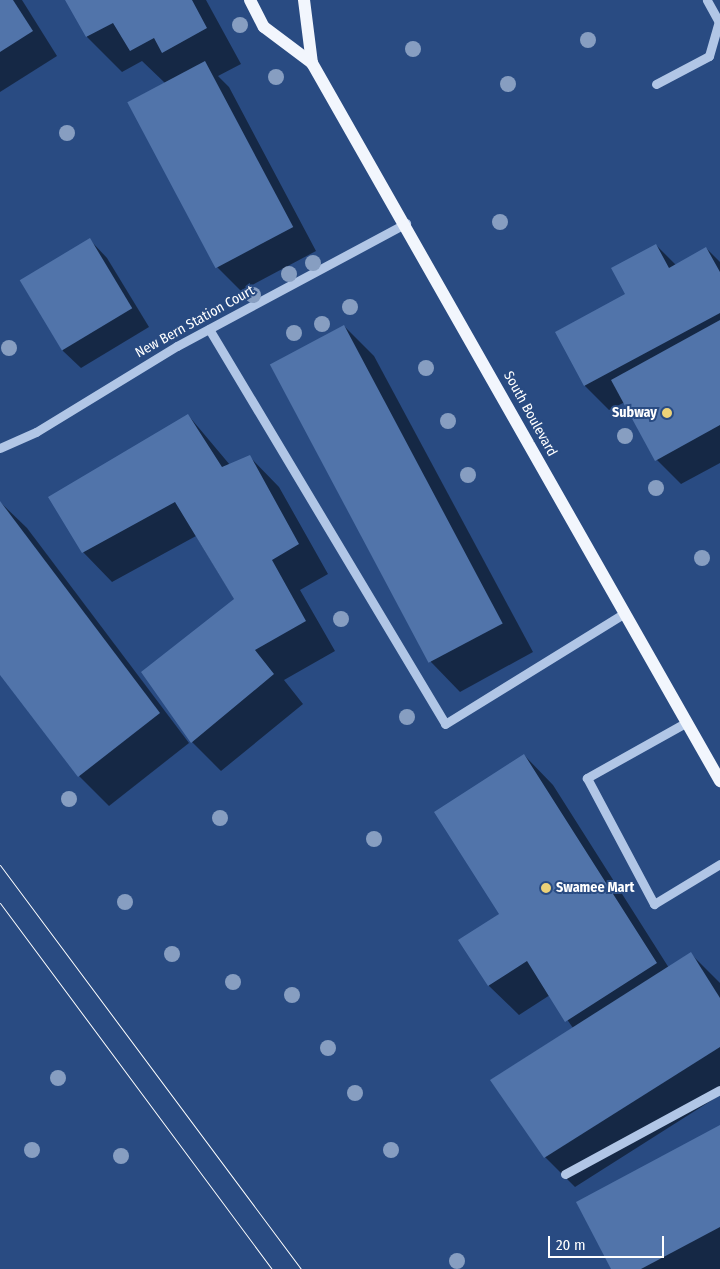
<!DOCTYPE html>
<style>
body{margin:0}
#map{position:relative;width:720px;height:1269px;overflow:hidden;background:#294b82;font-family:"Fira Sans Condensed",sans-serif}
div>[style]{position:absolute}
.shadow>*{inset:0;background:#0007}
.building>*{inset:0;background:#5174aa;transform-origin:0 0}
.minor>*{height:9px;margin:-4.5px;padding:0 4.5px;transform-origin:4.5px;border-radius:4.5px;background:#b1c6e6}
.major>*{height:12px;margin:-6px;padding:0 6px;transform-origin:6px;border-radius:6px;background:#f2f6fd}
.tram>*{height:1px;margin:-0.5px;padding:0 0.5px;transform-origin:0.5px;border-radius:0.5px;background:#fff}
.trees>*{width:16px;height:16px;margin:-8px;border-radius:50%;background:#879ec1}
.dots>*{width:14px;height:14px;translate:-50% -50%;box-sizing:border-box;border:2px solid #294b82;border-radius:50%}
span{translate:-50% -50%;white-space:nowrap;text-align:center;line-height:1.15;-webkit-text-stroke:4px #294b82;paint-order:stroke}
.street-label{font-size:14px;color:#fff}
.poi-label{font-size:14px;color:#fff;font-weight:700}
.right{translate:-100% -50%;text-align:right}
.left{translate:0 -50%;text-align:left}
.scale{position:absolute;left:548px;top:1236px;width:116px;height:22px;box-sizing:border-box;border:2px solid #fff;border-top:0;padding-left:6px;font-size:15px;line-height:18px;white-space:nowrap;color:#fff;-webkit-text-stroke:4px #294b82;paint-order:stroke}
</style>
<div id="map">
<div class="shadow">
<i style="clip-path:polygon(0 0,22px 0,57px 56px,0 92px)"></i>
<i style="clip-path:polygon(66px 0,206px 0,241px 64px,218px 76px,229px 87px,316px 251px,241px 291px,217px 267px,129px 102px,165px 83px,142px 61px,122px 72px,87px 37px)"></i>
<i style="clip-path:polygon(90px 240px,107px 258px,149px 327px,81px 368px,63px 351px,22px 281px)"></i>
<i style="clip-path:polygon(656px 245px,676px 265px,706px 248px,720px 262px,720px 463px,681px 484px,657px 460px,625px 402px,609px 410px,585px 386px,556px 332px,627px 294px)"></i>
<i style="clip-path:polygon(344px 326px,374px 356px,533px 652px,460px 692px,431px 662px)"></i>
<i style="clip-path:polygon(188px 415px,230px 465px,250px 457px,279px 487px,328px 574px,300px 590px,335px 651px,284px 680px,303px 704px,221px 771px,192px 742px,235px 600px,196px 536px,112px 582px,83px 552px)"></i>
<i style="clip-path:polygon(0 502px,27px 528px,189px 743px,109px 806px,79px 776px,0 673px)"></i>
<i style="clip-path:polygon(524px 755px,553px 785px,669px 968px,691px 954px,720px 983px,720px 1095px,575px 1187px,545px 1157px,491px 1080px,573px 1028px,550px 995px,519px 1015px,489px 986px,460px 940px,500px 914px)"></i>
<i style="clip-path:polygon(720px 1126px,720px 1269px,613px 1269px)"></i>
</div>
<div class="building">
<i style="clip-path:polygon(0 0,13px 0,33px 31px,0 52px)"></i>
<i style="clip-path:polygon(65px 0,192px 0,207px 28px,162px 53px,154px 38px,130px 51px,113px 23px,86px 37px)"></i>
<i style="left:205px;top:61px;width:188px;height:88px;rotate:62deg"></i>
<i style="left:90px;top:238px;width:82px;height:82px;rotate:59deg"></i>
<i style="clip-path:polygon(656px 244px,669px 268px,706px 247px,720px 272px,720px 313px,584px 386px,555px 332px,625px 294px,611px 268px)"></i>
<i style="clip-path:polygon(720px 320px,720px 425px,655px 461px,611px 380px)"></i>
<i style="left:344px;top:325px;width:338px;height:84px;rotate:62deg"></i>
<i style="clip-path:polygon(188px 414px,222px 467px,250px 455px,299px 544px,272px 560px,306px 621px,255px 650px,274px 674px,191px 743px,141px 672px,234px 599px,175px 502px,82px 553px,48px 497px)"></i>
<i style="clip-path:polygon(0 501px,160px 713px,78px 777px,0 675px)"></i>
<i style="clip-path:polygon(524px 754px,657px 963px,565px 1022px,527px 961px,488px 986px,458px 940px,499px 914px,434px 812px)"></i>
<i style="clip-path:polygon(691px 952px,720px 998px,720px 1047px,544px 1158px,490px 1080px)"></i>
<i style="clip-path:polygon(720px 1125px,720px 1227px,641px 1269px,611px 1269px,576px 1202px)"></i>
</div>
<div class="minor">
<i style="left:656px;top:84px;width:60px;rotate:-27.8deg"></i>
<i style="left:709px;top:56px;width:35px;rotate:-74deg"></i>
<i style="left:719px;top:22px;width:25px;rotate:-119deg"></i>
<i style="left:209px;top:329px;width:460px;rotate:59.1deg"></i>
<i style="left:445px;top:724px;width:211px;rotate:-31.7deg"></i>
<i style="left:0;top:448px;width:39px;rotate:-24deg"></i>
<i style="left:36px;top:432px;width:165px;rotate:-31.4deg"></i>
<i style="left:177px;top:346px;width:260px;rotate:-28.2deg"></i>
<i style="left:687px;top:722px;width:115px;rotate:150.8deg"></i>
<i style="left:587px;top:778px;width:143px;rotate:62deg"></i>
<i style="left:654px;top:904px;width:77px;rotate:-31.2deg"></i>
<i style="left:565px;top:1174px;width:176px;rotate:-28.5deg"></i>
</div>
<div class="major">
<i style="left:250px;top:0;width:30px;rotate:63deg"></i>
<i style="left:264px;top:27px;width:60px;rotate:36.9deg"></i>
<i style="left:312px;top:63px;width:826px;rotate:60.39deg"></i>
<i style="left:304px;top:0;width:64px;rotate:82.8deg"></i>
</div>
<div class="tram">
<i style="left:0;top:865px;width:504px;rotate:53.31deg"></i>
<i style="left:0;top:903px;width:456px;rotate:53.4deg"></i>
</div>
<div class="trees">
<i style="left:240px;top:25px"></i>
<i style="left:588px;top:40px"></i>
<i style="left:413px;top:49px"></i>
<i style="left:276px;top:77px"></i>
<i style="left:508px;top:84px"></i>
<i style="left:67px;top:133px"></i>
<i style="left:500px;top:222px"></i>
<i style="left:313px;top:263px"></i>
<i style="left:289px;top:274px"></i>
<i style="left:253px;top:295px"></i>
<i style="left:350px;top:307px"></i>
<i style="left:322px;top:324px"></i>
<i style="left:294px;top:333px"></i>
<i style="left:9px;top:348px"></i>
<i style="left:426px;top:368px"></i>
<i style="left:448px;top:421px"></i>
<i style="left:625px;top:436px"></i>
<i style="left:468px;top:475px"></i>
<i style="left:656px;top:488px"></i>
<i style="left:702px;top:558px"></i>
<i style="left:341px;top:619px"></i>
<i style="left:407px;top:717px"></i>
<i style="left:69px;top:799px"></i>
<i style="left:220px;top:818px"></i>
<i style="left:374px;top:839px"></i>
<i style="left:125px;top:902px"></i>
<i style="left:172px;top:954px"></i>
<i style="left:233px;top:982px"></i>
<i style="left:292px;top:995px"></i>
<i style="left:328px;top:1048px"></i>
<i style="left:58px;top:1078px"></i>
<i style="left:355px;top:1093px"></i>
<i style="left:32px;top:1150px"></i>
<i style="left:391px;top:1150px"></i>
<i style="left:121px;top:1156px"></i>
<i style="left:457px;top:1261px"></i>
</div>
<div class="dots">
<i style="left:667px;top:413px;background:#edd278"></i>
<i style="left:546px;top:888px;background:#edd278"></i>
</div>
<div class="street-label">
<span style="left:195px;top:322px;rotate:-29deg">New Bern Station Court</span>
<span style="left:530px;top:414px;rotate:61deg">South Boulevard</span>
</div>
<div class="poi-label">
<span class="right" style="left:657px;top:413px">Subway</span>
<span class="left" style="left:556px;top:888px">Swamee Mart</span>
</div>
<div class="scale">20 m</div>
</div>
